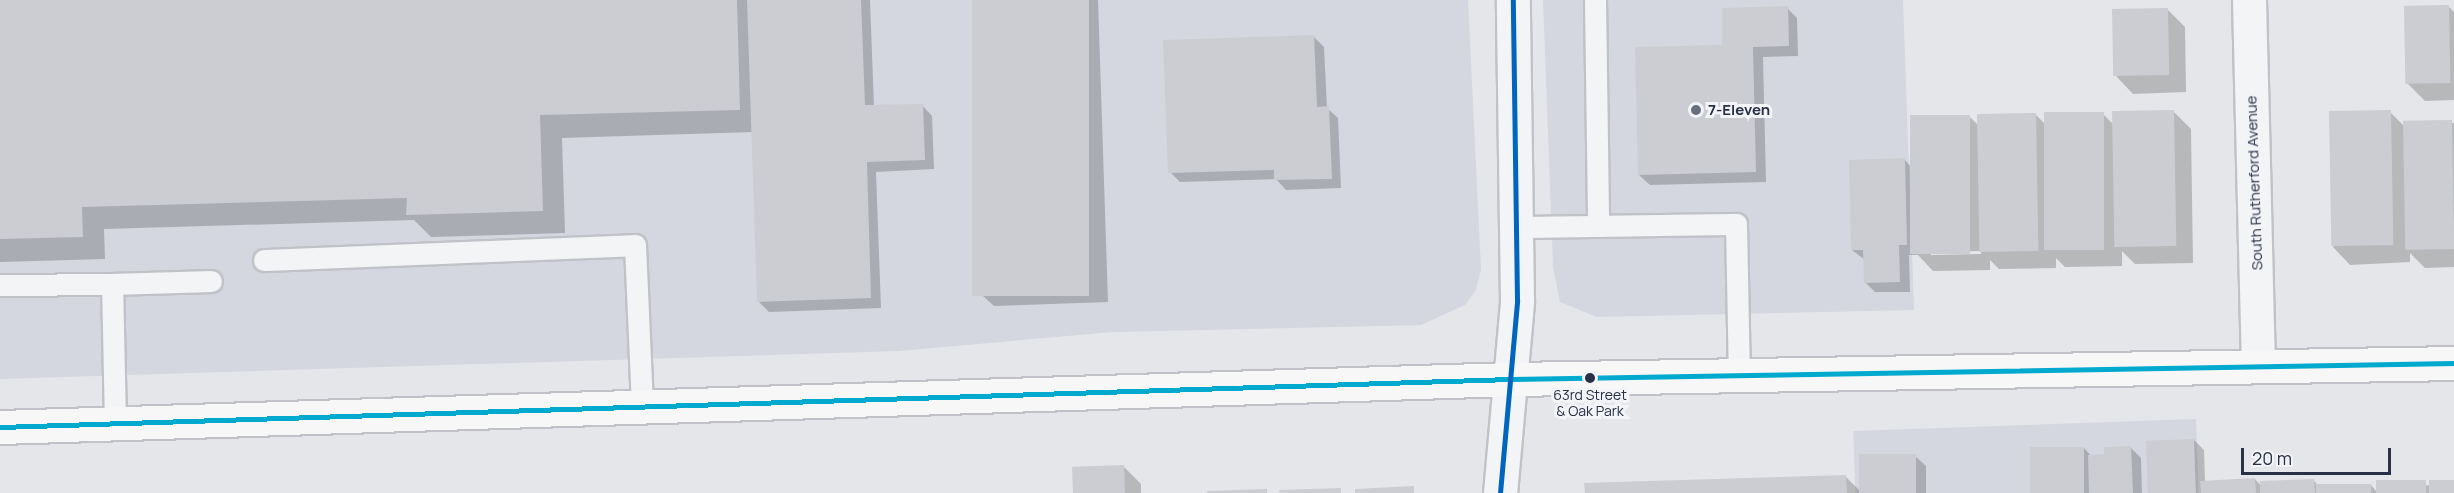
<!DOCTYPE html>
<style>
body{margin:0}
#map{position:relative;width:2454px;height:493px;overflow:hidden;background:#e4e6e9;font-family:Manrope,sans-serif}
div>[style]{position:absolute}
.built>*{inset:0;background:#d4d7df;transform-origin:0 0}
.shadow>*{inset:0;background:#0003}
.building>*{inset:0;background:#cbcdd2;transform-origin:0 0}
.roads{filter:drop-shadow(2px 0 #c1c2c7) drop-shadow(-2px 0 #c1c2c7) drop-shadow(0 2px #c1c2c7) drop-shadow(0 -2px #c1c2c7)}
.service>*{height:21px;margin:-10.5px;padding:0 10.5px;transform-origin:10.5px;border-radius:10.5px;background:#f3f4f6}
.minor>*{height:33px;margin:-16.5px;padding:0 16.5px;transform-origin:16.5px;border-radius:16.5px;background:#f3f4f6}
.secondary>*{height:33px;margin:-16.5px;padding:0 16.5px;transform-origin:16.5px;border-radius:16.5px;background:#f7f7f7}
.bus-1>*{height:4.5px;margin:-2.25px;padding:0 2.25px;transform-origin:2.25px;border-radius:2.25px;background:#00a9ce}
.bus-2>*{height:4.5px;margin:-2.25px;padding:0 2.25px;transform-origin:2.25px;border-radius:2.25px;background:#0065bd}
.dots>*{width:16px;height:16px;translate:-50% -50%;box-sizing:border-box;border:3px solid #f2f4f8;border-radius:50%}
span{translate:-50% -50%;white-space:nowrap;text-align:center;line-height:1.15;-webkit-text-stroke:6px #f2f4f8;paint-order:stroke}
.bus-label{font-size:14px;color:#292f45}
.poi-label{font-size:15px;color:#292f45;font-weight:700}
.left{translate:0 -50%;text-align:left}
.street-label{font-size:15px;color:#292f45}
.scale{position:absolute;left:2241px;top:448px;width:150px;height:27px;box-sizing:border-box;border:3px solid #292f45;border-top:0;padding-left:8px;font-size:18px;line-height:21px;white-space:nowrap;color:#292f45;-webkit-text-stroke:4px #f2f4f8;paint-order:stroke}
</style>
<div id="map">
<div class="built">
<i style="clip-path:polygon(0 0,1468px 0,1481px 269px,1476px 290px,1465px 305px,1421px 325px,1113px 332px,899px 351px,0 379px)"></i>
<i style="clip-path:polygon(1543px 0,1903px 0,1914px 310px,1597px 317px,1560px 302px,1553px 267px)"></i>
<i style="left:2196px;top:419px;width:74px;height:343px;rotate:88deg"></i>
</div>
<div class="shadow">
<i style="clip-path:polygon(0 0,870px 0,874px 107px,922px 105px,932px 116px,934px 169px,876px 172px,881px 308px,769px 312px,758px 301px,753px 132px,562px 138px,565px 233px,431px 237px,414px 220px,104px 229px,105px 259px,0 262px)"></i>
<i style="clip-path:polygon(974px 0,1098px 0,1108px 302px,994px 306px,983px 296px)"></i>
<i style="clip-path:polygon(2448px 6px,2454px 12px,2454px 100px,2425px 101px,2407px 83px)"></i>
<i style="clip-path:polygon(1787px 8px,1797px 18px,1798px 56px,1763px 57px,1766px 182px,1650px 185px,1639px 175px)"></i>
<i style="clip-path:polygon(2167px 9px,2185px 27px,2186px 92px,2133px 94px,2116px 76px)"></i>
<i style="clip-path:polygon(1314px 37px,1324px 47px,1327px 108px,1338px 118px,1341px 188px,1286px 190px,1276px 179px,1180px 182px,1170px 172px)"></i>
<i style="clip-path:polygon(evenodd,2174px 112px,2191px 129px,2193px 263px,2135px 264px,2122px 251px,2122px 266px,2065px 267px,2056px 258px,2056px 268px,1999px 269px,1990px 260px,1990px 270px,1933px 271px,1918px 255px,1909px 255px,1910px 292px,1875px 292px,1865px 282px,1865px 260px,1852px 250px,1904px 159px,1913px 169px,1969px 116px,1978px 125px,2035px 114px,2046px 125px,2103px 114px,2114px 125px,2174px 112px,1981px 251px,1981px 254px,1931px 255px,1931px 252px,1981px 251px)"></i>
<i style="clip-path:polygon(2390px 112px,2405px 127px,2454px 123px,2454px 267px,2425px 268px,2410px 253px,2410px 262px,2350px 265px,2333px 247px)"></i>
<i style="clip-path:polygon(2194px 440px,2204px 450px,2205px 482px,2255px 479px,2262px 487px,2313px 480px,2320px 487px,2371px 485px,2377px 492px,2454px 482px,2454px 493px,2149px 493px)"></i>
<i style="clip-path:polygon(2084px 448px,2092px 457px,2131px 448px,2141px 458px,2142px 493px,2032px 493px)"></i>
<i style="clip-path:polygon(1915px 456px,1926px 466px,1926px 493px,1586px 493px,1846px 477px,1861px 492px)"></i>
<i style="clip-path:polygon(1124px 467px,1141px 484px,1141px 493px,1074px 493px)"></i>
</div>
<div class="building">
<i style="clip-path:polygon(0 0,737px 0,740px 110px,540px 115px,543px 211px,406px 215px,407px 198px,82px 207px,83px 237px,0 239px)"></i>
<i style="clip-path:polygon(747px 0,861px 0,865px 105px,923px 104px,925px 160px,867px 162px,871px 298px,757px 302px)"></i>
<i style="left:972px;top:0;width:117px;height:296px"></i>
<i style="left:2449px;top:5px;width:78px;height:45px;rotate:89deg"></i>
<i style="clip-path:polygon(1788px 6px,1789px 46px,1753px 47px,1756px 172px,1638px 175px,1635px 47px,1722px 45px,1722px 8px)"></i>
<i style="left:2168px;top:8px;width:67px;height:56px;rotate:89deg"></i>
<i style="clip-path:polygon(1314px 35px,1317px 107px,1329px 106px,1332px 179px,1274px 180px,1274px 170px,1168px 173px,1163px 40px)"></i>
<i style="left:2174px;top:110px;width:136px;height:62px;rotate:89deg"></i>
<i style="left:2391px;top:110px;width:135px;height:62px;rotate:89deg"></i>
<i style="left:2104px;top:112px;width:138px;height:60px;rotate:90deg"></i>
<i style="left:2036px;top:113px;width:138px;height:59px;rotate:89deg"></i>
<i style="left:1910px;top:115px;width:60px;height:139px"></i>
<i style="left:2452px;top:120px;width:129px;height:49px;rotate:89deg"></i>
<i style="clip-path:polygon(1905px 158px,1907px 245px,1899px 245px,1900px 282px,1864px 283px,1863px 250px,1851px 250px,1849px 160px)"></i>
<i style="left:2194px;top:439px;width:54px;height:48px;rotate:88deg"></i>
<i style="clip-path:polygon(2131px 446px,2133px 493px,2089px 493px,2088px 455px,2104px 454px,2104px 447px)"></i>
<i style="left:2084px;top:447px;width:46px;height:54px;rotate:90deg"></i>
<i style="left:1859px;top:454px;width:57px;height:39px"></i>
<i style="left:1124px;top:465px;width:28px;height:52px;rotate:88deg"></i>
<i style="clip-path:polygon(1846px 475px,1847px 493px,1585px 493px,1584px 483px)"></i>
<i style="clip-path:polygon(2255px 478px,2256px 493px,2201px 493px,2200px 481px)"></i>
<i style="clip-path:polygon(2314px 479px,2315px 493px,2260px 493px,2260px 481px)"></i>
<i style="left:2426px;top:480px;width:13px;height:50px;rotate:90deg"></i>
<i style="left:2454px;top:480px;width:13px;height:25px;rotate:90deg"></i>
<i style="left:2371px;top:484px;width:9px;height:55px;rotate:90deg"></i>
<i style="clip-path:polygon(1414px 486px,1414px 493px,1355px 493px,1355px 489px)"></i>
<i style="clip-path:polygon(1341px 488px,1341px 493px,1280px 493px,1279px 490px)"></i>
<i style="clip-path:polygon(1267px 489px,1267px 493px,1207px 493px,1207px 491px)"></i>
</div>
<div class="roads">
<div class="service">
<i style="left:1595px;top:0;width:226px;rotate:89.2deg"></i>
<i style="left:1517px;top:227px;width:219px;rotate:-0.8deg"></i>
<i style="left:1736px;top:224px;width:150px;rotate:88.9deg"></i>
<i style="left:264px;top:260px;width:371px;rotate:-2.3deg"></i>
<i style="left:635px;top:245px;width:162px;rotate:87.5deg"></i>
<i style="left:0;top:285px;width:112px;rotate:-0.5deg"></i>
<i style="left:115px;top:424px;width:140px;rotate:-91.2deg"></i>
<i style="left:112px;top:284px;width:99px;rotate:-1.7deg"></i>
</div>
<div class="minor">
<i style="left:2249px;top:0;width:366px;rotate:88.6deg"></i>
<i style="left:1500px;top:493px;width:193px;rotate:-84.9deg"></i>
<i style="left:1517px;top:301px;width:301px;rotate:-90.8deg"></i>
</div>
<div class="secondary">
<i style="left:0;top:427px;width:1513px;rotate:-1.82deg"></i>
<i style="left:1512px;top:379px;width:942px;rotate:-0.97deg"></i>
</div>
</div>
<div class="bus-1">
<i style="left:0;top:427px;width:1513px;rotate:-1.82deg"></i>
<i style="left:1512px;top:379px;width:942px;rotate:-0.97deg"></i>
</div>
<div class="bus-2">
<i style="left:1500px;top:493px;width:193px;rotate:-84.9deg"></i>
<i style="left:1517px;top:301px;width:301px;rotate:-90.8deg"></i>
</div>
<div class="dots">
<i style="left:1696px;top:110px;background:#6a6f7e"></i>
<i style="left:1590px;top:378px;background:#292f45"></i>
</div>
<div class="bus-label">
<span style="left:1590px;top:403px">63rd Street<br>&amp; Oak Park</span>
</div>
<div class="poi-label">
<span class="left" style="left:1708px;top:110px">7-Eleven</span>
</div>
<div class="street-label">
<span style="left:2254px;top:183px;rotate:-92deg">South Rutherford Avenue</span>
</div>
<div class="scale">20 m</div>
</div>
